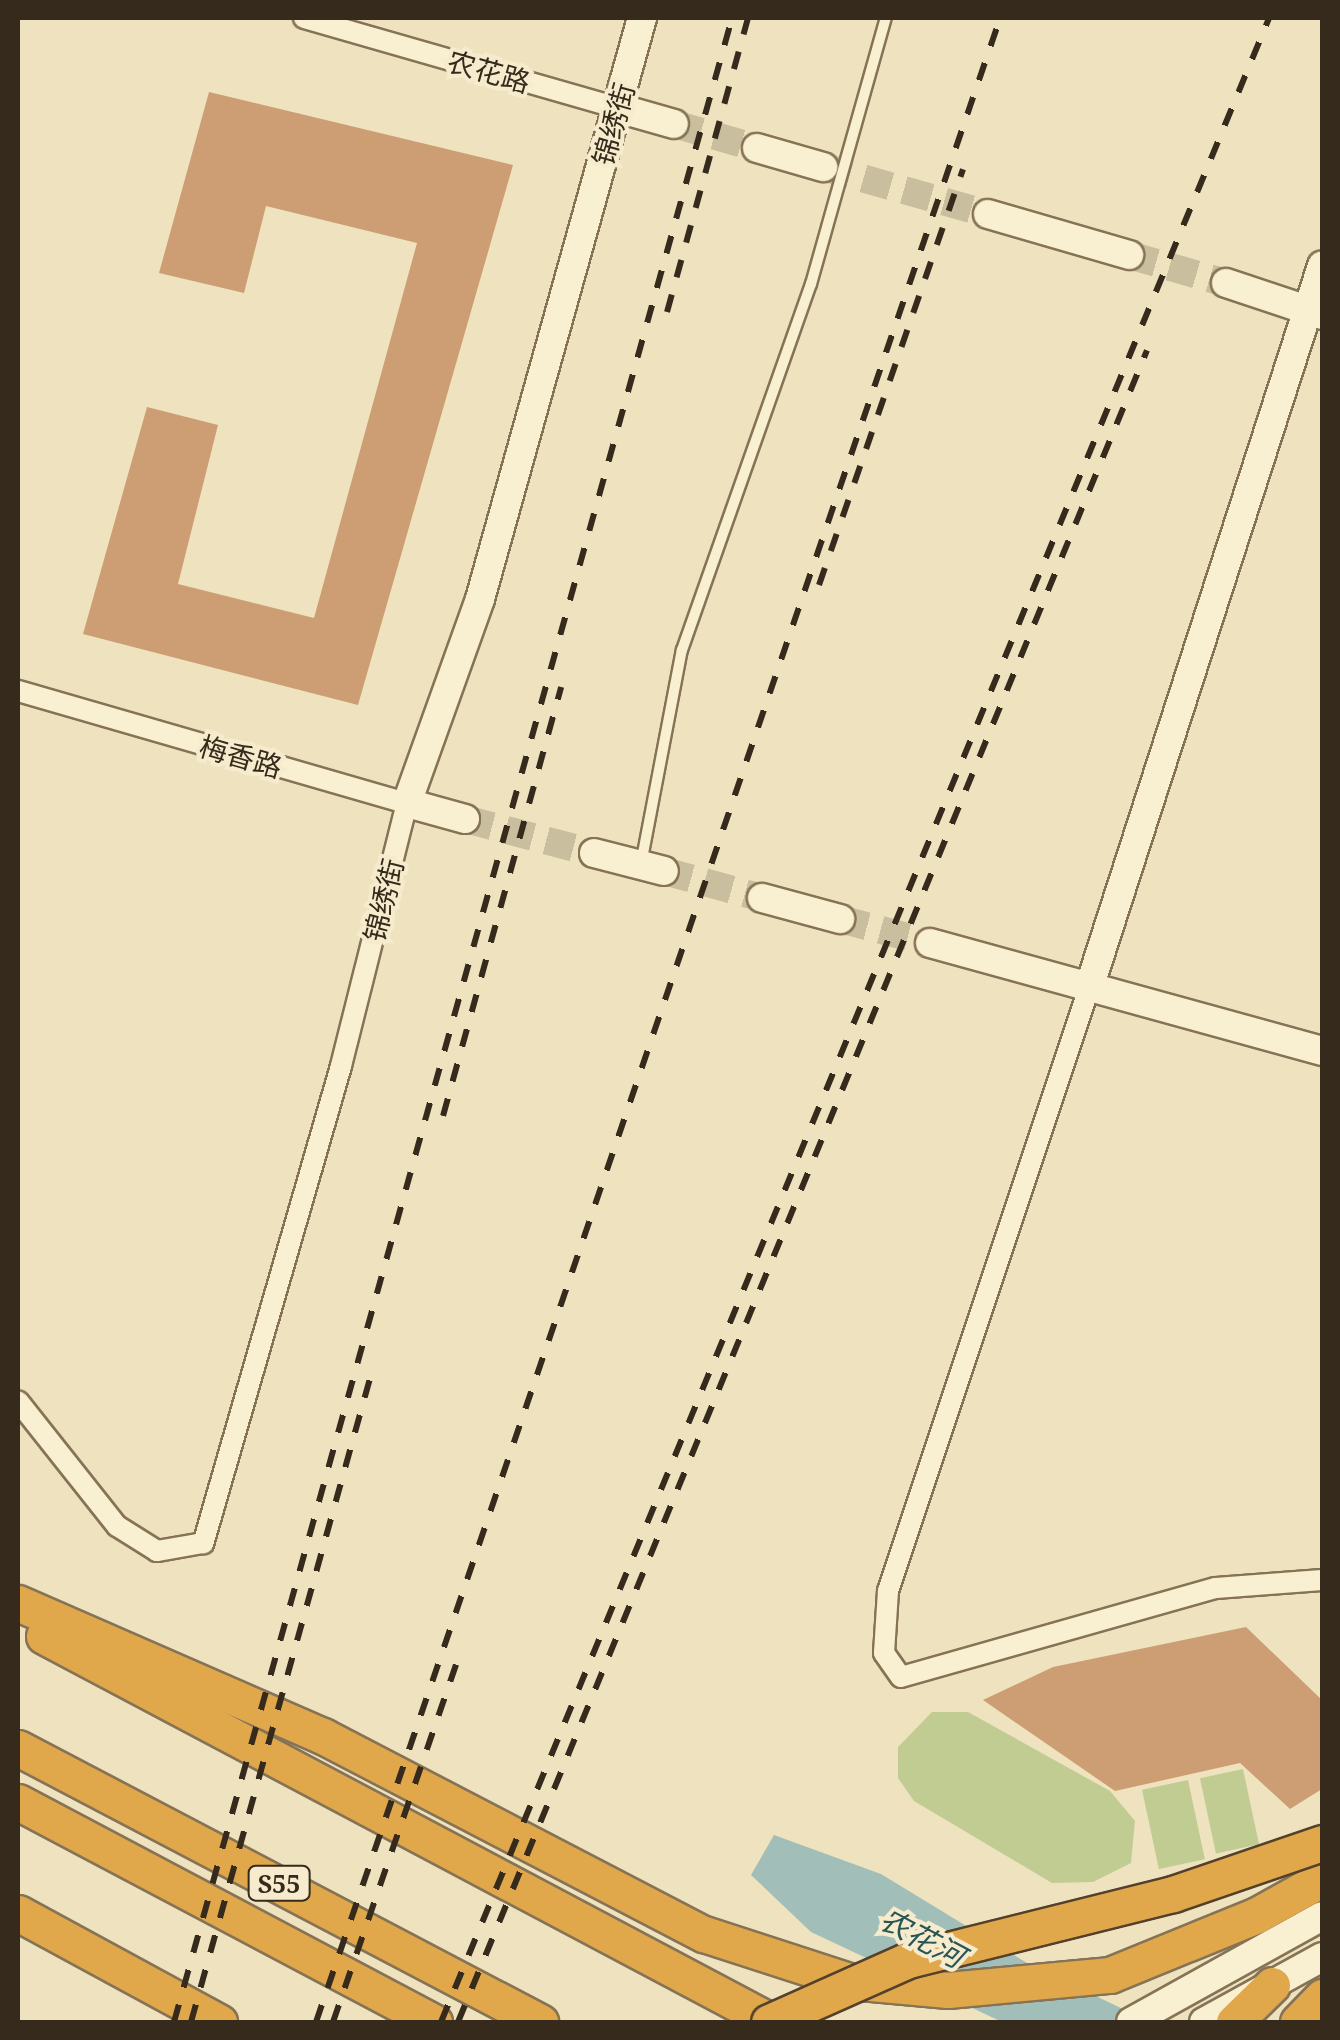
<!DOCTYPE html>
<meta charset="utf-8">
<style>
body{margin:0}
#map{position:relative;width:1340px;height:2040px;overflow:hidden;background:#eee3be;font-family:"Noto Serif","Noto Sans SC",serif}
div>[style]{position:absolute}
.green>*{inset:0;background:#c1cc92;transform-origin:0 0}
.water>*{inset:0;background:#a1bfb8}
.building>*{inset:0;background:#cd9e73}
.secondary-tunnel>*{height:28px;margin-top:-14px;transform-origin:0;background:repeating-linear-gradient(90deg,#c9be9d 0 28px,transparent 0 42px)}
.roads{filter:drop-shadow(2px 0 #867356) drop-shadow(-2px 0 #867356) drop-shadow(0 2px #867356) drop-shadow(0 -2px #867356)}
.lane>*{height:10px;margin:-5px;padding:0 5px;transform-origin:5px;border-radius:5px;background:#f9f0d1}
.street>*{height:20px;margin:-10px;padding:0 10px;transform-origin:10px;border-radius:10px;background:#f9f0d1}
.secondary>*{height:28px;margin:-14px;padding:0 14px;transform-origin:14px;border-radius:14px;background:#f9f0d1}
.highway>*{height:35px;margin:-17.5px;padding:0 17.5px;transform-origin:17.5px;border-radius:17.5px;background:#e0a84b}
.rail>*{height:6px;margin-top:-3px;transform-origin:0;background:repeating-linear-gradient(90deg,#352a1b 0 18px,transparent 0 36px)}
.bridges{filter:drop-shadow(2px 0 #54412b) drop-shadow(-2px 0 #54412b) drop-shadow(0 2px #54412b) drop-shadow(0 -2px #54412b)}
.highway-bridge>*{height:35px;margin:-17.5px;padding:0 17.5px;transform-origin:17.5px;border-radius:17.5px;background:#e0a84b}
span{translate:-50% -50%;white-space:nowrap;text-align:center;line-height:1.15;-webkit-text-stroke:8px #f6eccd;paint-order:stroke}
.shield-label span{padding:2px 8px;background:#f6eccd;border:2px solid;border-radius:8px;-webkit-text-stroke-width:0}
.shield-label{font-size:25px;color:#352a1b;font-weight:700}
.street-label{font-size:28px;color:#352a1b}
.water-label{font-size:30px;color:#2a5555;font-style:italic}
.frame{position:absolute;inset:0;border:20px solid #352a1b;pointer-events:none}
</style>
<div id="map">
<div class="green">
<i style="clip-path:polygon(932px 1712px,968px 1712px,1110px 1791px,1135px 1821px,1131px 1863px,1093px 1882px,1052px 1883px,914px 1801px,898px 1778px,898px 1747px)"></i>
<i style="left:1243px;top:1769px;width:77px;height:44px;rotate:78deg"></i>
<i style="left:1188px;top:1780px;width:81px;height:47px;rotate:78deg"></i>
</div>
<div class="water">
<i style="clip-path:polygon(774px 1835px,881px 1874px,1027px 1963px,1150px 2022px,1002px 2022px,811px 1932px,751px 1875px)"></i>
</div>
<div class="building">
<i style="clip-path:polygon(209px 92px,513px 165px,358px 705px,83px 634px,147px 407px,218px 425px,178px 584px,314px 618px,417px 243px,266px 206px,244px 293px,159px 273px)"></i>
<i style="clip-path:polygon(1246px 1627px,1322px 1700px,1322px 1789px,1290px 1809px,1240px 1763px,1115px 1791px,983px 1700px,1053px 1667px)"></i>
</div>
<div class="secondary-tunnel">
<i style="left:674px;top:124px;width:86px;rotate:16.1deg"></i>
<i style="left:823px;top:167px;width:172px;rotate:15.9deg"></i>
<i style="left:1129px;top:255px;width:101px;rotate:16.1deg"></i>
<i style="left:465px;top:819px;width:133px;rotate:14.8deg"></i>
<i style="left:664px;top:871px;width:102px;rotate:15.4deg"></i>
<i style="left:840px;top:919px;width:93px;rotate:14.9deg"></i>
</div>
<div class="roads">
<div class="lane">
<i style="left:641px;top:864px;width:218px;rotate:-79.2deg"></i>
<i style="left:682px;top:650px;width:388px;rotate:-70.6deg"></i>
<i style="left:811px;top:284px;width:276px;rotate:-74.3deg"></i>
</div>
<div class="street">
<i style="left:304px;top:18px;width:327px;rotate:16deg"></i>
<i style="left:18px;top:691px;width:405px;rotate:16.1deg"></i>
<i style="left:407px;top:803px;width:271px;rotate:104.1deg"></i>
<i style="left:341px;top:1066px;width:497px;rotate:106.1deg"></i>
<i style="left:203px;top:1543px;width:47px;rotate:170.1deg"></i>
<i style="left:157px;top:1551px;width:47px;rotate:-148deg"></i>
<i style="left:117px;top:1526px;width:159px;rotate:-128.4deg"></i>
<i style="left:1090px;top:985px;width:639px;rotate:108.43deg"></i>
<i style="left:888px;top:1591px;width:62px;rotate:93.7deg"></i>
<i style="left:884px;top:1653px;width:29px;rotate:55deg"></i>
<i style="left:901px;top:1677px;width:327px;rotate:-15.8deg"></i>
<i style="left:1216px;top:1588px;width:106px;rotate:-4.3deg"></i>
</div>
<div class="secondary">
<i style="left:618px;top:108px;width:58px;rotate:15.9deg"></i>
<i style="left:757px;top:148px;width:69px;rotate:16.1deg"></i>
<i style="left:988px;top:214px;width:147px;rotate:16.2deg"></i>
<i style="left:1226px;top:283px;width:101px;rotate:18.4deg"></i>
<i style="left:465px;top:819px;width:60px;rotate:-164.6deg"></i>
<i style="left:407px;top:803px;width:217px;rotate:-70.3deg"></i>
<i style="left:480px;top:599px;width:603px;rotate:-74.42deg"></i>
<i style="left:594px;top:853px;width:72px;rotate:14.4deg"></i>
<i style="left:762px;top:898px;width:81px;rotate:15.1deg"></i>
<i style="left:930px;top:943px;width:407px;rotate:15.4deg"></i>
<i style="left:1090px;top:985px;width:756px;rotate:-72.12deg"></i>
<i style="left:1131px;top:2022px;width:218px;rotate:-29deg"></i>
<i style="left:1204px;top:2022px;width:135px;rotate:-28.8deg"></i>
</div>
<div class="highway">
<i style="left:18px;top:1603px;width:333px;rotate:23.6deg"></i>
<i style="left:323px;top:1736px;width:429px;rotate:27.5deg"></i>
<i style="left:704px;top:1934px;width:152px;rotate:18deg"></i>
<i style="left:849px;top:1981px;width:99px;rotate:5.2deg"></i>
<i style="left:948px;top:1990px;width:163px;rotate:-5.3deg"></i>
<i style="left:1110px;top:1975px;width:159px;rotate:-22.2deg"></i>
<i style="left:1257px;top:1915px;width:74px;rotate:-29deg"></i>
<i style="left:44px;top:1636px;width:824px;rotate:27.93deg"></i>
<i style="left:18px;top:1748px;width:590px;rotate:27.7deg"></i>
<i style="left:18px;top:1802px;width:471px;rotate:27.9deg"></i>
<i style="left:18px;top:1913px;width:229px;rotate:28.5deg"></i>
<i style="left:1234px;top:2022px;width:53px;rotate:-44.2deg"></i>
<i style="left:1298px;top:2022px;width:35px;rotate:-46deg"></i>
</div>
</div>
<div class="rail">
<i style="left:667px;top:312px;width:305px;rotate:-74.6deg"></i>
<i style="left:819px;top:585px;width:440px;rotate:-70.9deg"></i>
<i style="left:443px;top:1116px;width:445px;rotate:-74.6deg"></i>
<i style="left:174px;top:2022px;width:2080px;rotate:-74.44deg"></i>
<i style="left:191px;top:2022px;width:676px;rotate:-74.46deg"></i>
<i style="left:316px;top:2022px;width:2118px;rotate:-71.15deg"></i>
<i style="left:333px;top:2022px;width:378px;rotate:-71deg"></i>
<i style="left:441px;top:2022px;width:2168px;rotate:-67.55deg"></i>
<i style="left:458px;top:2022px;width:1808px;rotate:-67.6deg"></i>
</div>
<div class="bridges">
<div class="highway-bridge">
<i style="left:769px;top:2022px;width:152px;rotate:-24deg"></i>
<i style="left:908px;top:1960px;width:273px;rotate:-14deg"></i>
<i style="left:1173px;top:1894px;width:157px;rotate:-18.9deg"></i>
</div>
</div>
<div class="shield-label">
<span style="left:279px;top:1883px">S55</span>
</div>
<div class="street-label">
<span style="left:489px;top:71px;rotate:16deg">农花路</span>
<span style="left:613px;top:124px;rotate:-74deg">锦绣街</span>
<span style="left:241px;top:756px;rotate:16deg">梅香路</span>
<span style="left:383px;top:900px;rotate:-76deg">锦绣街</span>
</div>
<div class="water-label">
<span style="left:922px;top:1938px;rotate:28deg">农花河</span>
</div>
<div class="frame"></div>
</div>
